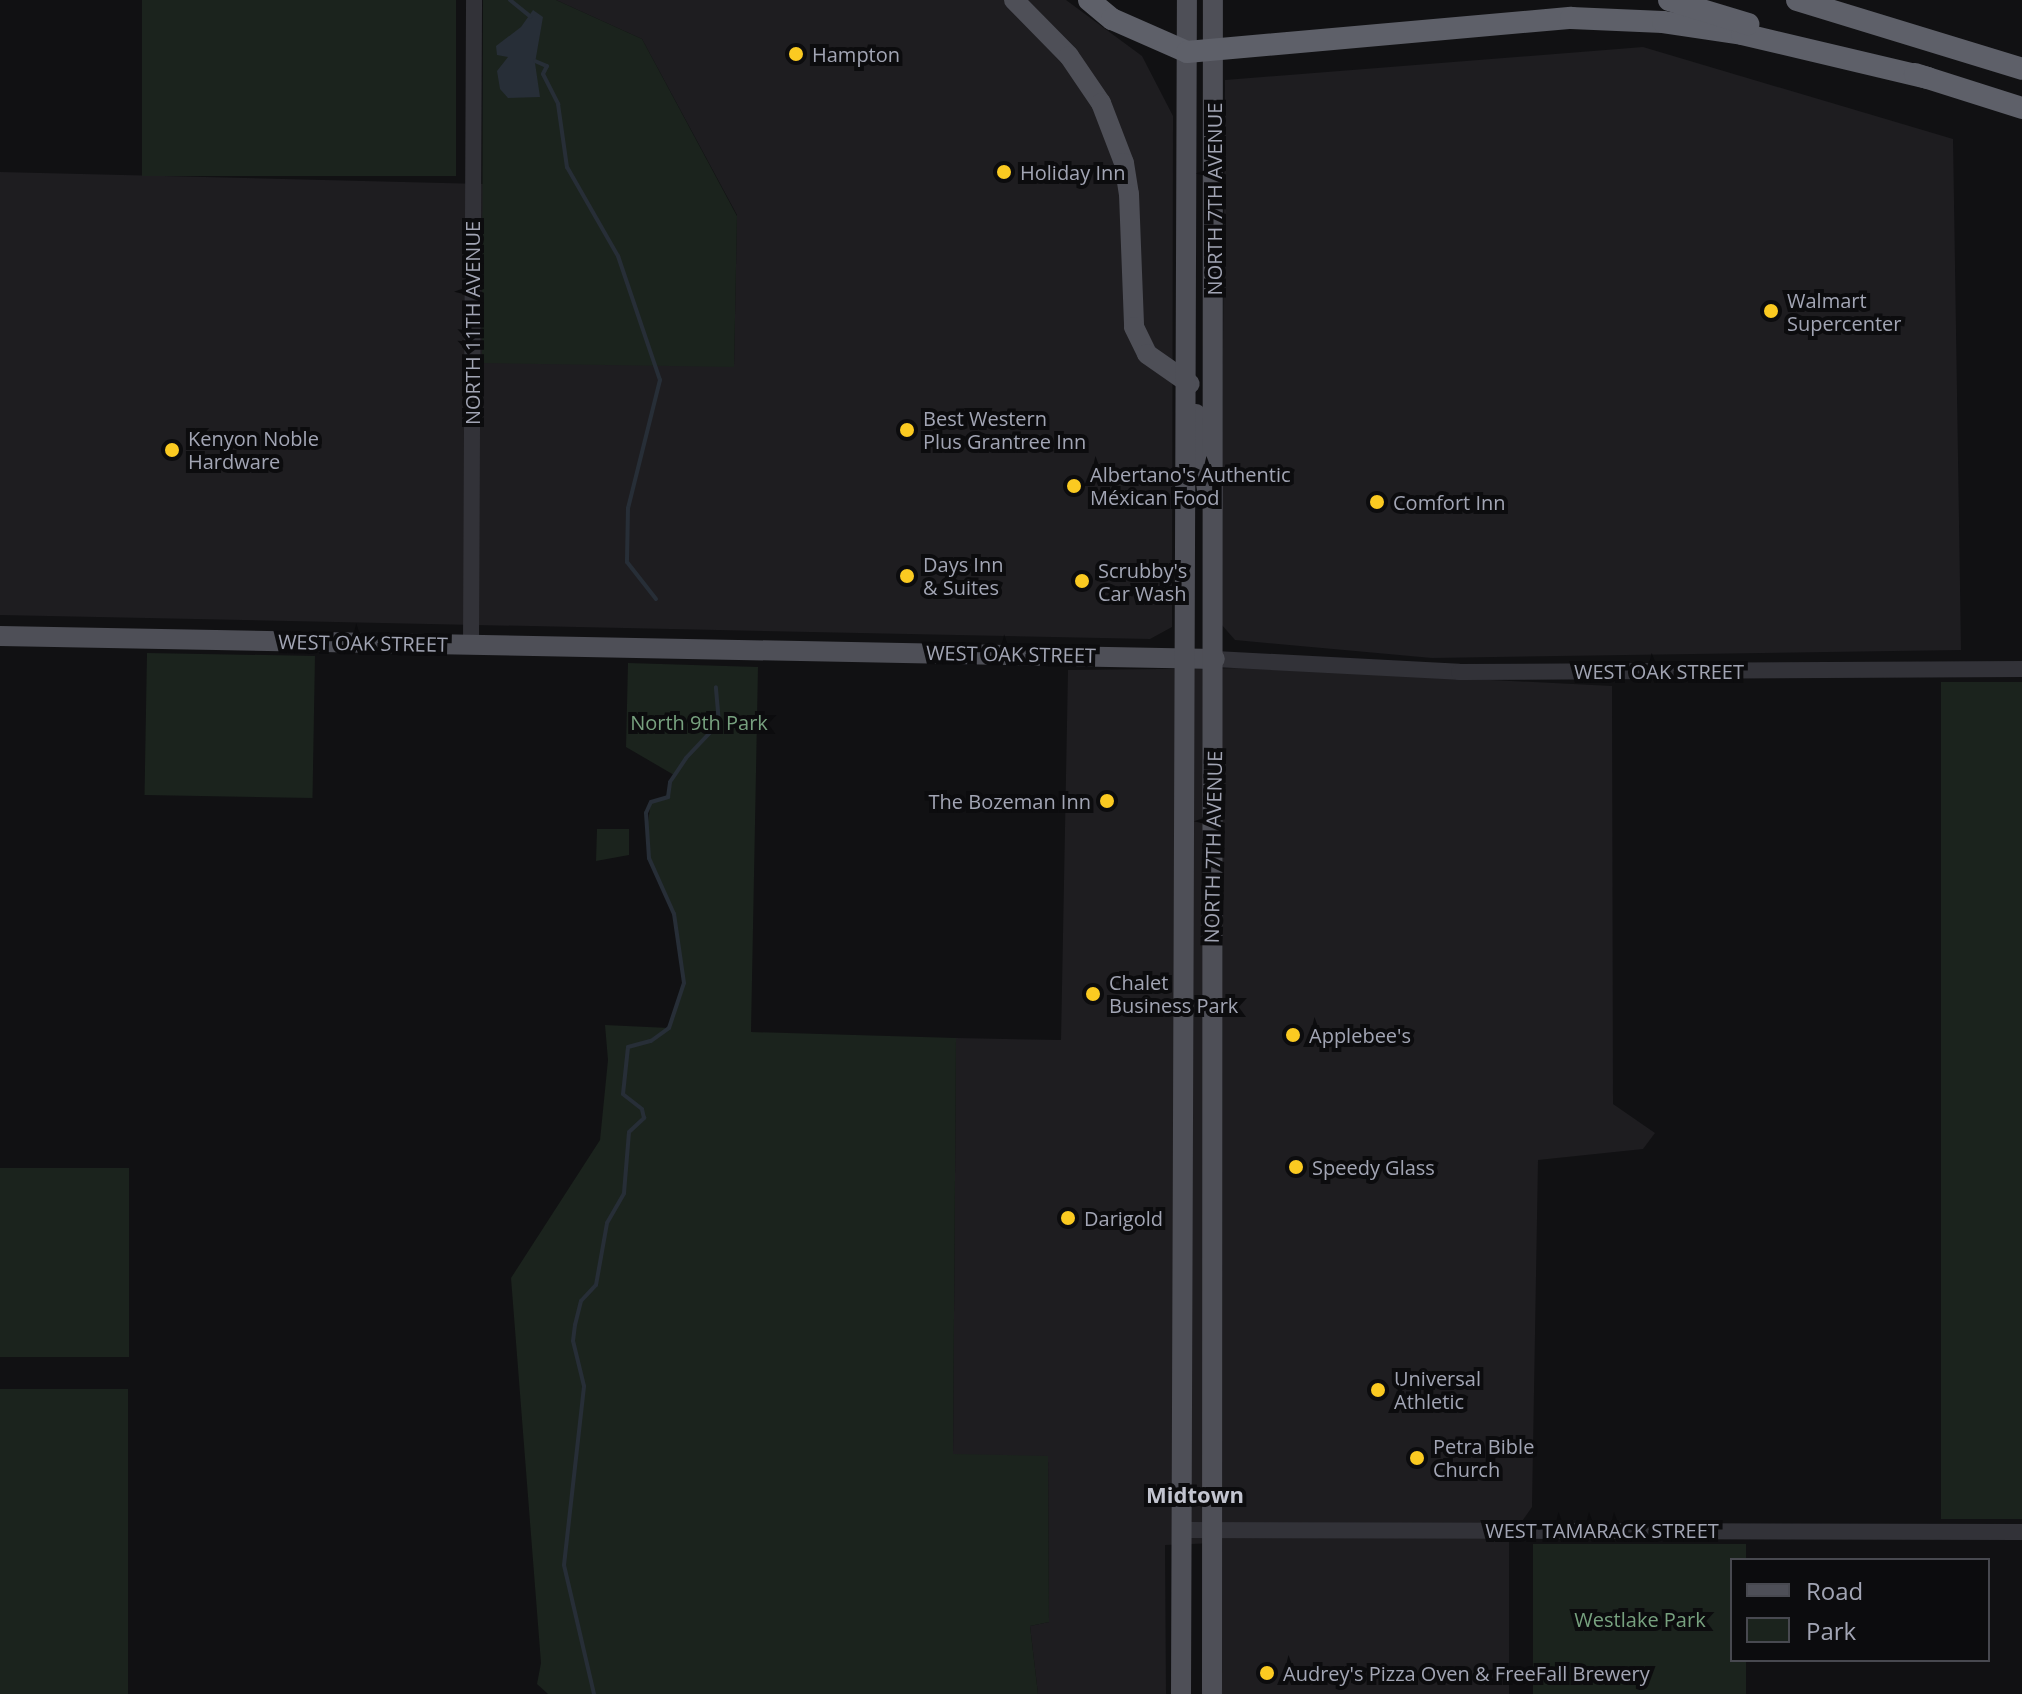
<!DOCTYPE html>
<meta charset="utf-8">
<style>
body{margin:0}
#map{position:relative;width:2022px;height:1694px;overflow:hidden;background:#111113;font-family:"Open Sans",sans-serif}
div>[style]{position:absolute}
.built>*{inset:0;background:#1e1d20}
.green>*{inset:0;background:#1b231d;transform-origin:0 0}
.water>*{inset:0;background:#272e37}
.stream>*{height:4px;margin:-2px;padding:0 2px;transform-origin:2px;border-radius:2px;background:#272e37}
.minor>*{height:16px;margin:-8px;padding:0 8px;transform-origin:8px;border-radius:8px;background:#323238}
.major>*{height:20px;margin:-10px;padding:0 10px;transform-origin:10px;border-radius:10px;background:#4e4f57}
.highway>*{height:22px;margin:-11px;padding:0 11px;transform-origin:11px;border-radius:11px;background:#5e6069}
.dots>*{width:22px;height:22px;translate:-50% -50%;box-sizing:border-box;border:4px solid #0c0c0e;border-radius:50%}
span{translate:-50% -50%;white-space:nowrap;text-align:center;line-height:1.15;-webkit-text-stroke:8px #0c0c0e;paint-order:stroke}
.poi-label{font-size:20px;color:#a2a5b4}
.left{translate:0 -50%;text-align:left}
.right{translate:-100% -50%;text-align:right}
.street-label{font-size:20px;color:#a2a5b4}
.park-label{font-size:20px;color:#77a17f}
.neighbourhood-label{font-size:22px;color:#c3c5d0;font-weight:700}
.legend{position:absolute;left:1730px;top:1558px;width:260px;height:104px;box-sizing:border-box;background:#0c0c0e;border:2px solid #484950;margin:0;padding:10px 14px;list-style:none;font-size:24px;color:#a2a5b4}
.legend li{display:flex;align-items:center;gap:16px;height:40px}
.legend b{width:40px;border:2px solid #484950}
</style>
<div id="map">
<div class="built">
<i style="clip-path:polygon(556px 0,1066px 0,1142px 56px,1173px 116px,1172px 627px,1150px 639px,0 615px,0 172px,483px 184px,483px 362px,734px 366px,737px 215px,642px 39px)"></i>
<i style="clip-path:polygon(1643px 47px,1953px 139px,1961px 650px,1432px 658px,1235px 640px,1221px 624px,1225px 80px)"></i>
<i style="clip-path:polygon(1250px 668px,1612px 686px,1613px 1104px,1655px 1133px,1643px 1149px,1538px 1160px,1532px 1507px,1509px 1540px,1509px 1694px,1218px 1694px,1217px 1543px,1165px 1545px,1166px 1694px,1038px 1694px,1030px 1626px,1049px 1622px,1048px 1457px,953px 1455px,956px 1038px,1061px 1040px,1068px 670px)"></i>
</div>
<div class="green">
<i style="left:142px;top:0;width:314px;height:176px"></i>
<i style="clip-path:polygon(483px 0,556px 0,642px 39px,737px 216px,734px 367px,482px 363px)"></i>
<i style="left:147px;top:653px;width:168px;height:142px;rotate:1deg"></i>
<i style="clip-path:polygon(628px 663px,758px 667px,751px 1032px,956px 1038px,953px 1454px,1048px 1456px,1049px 1622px,1030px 1626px,1038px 1694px,548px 1694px,537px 1684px,541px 1663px,511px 1278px,600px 1140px,608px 1060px,605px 1025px,669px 1028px,684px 983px,674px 914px,653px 869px,646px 835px,651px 802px,668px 797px,674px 775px,626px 747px)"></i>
<i style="left:1941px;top:682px;width:81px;height:837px"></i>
<i style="clip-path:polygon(597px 829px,629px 829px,629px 855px,596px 861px)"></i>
<i style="left:0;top:1168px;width:129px;height:189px"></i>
<i style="left:0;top:1389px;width:128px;height:305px"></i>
<i style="clip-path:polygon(1533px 1544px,1746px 1544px,1746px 1560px,1732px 1560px,1732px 1660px,1746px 1660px,1746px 1694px,1533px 1694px)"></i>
</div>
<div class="water">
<i style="clip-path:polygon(533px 10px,543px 17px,535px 63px,540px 97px,508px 98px,500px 89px,497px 71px,508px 57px,497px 55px,496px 46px,521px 27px)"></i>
</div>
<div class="stream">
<i style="left:510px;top:0;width:26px;rotate:39deg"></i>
<i style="left:535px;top:61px;width:13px;rotate:23deg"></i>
<i style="left:547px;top:66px;width:9px;rotate:117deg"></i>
<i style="left:543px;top:74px;width:34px;rotate:63deg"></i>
<i style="left:558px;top:104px;width:64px;rotate:81.9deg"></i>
<i style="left:567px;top:167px;width:103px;rotate:60.2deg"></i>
<i style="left:618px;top:256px;width:131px;rotate:71.3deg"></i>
<i style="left:660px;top:380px;width:132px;rotate:104deg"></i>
<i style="left:628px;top:508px;width:54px;rotate:91.1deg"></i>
<i style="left:627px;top:562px;width:47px;rotate:51.9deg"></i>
<i style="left:594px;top:1694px;width:132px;rotate:-103.1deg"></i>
<i style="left:564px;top:1565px;width:180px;rotate:-83.6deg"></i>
<i style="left:584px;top:1386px;width:46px;rotate:-103.7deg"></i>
<i style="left:573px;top:1341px;width:16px;rotate:-83deg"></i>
<i style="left:575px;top:1325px;width:25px;rotate:-76deg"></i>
<i style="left:581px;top:1301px;width:22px;rotate:-47deg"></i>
<i style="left:596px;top:1285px;width:63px;rotate:-79.9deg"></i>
<i style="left:607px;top:1223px;width:34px;rotate:-60deg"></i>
<i style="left:624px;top:1193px;width:61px;rotate:-85.3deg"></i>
<i style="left:629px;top:1132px;width:21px;rotate:-43deg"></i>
<i style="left:644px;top:1118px;width:9px;rotate:-103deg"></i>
<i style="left:642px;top:1109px;width:24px;rotate:-142deg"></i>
<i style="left:623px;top:1094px;width:47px;rotate:-83.9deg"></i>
<i style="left:628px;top:1047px;width:24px;rotate:-15deg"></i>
<i style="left:651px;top:1041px;width:22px;rotate:-36deg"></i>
<i style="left:669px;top:1028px;width:47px;rotate:-71.6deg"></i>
<i style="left:684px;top:983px;width:70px;rotate:-98.2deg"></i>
<i style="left:674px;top:914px;width:61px;rotate:-114.1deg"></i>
<i style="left:649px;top:858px;width:45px;rotate:-93.8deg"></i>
<i style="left:646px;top:813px;width:12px;rotate:-66deg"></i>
<i style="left:651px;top:802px;width:18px;rotate:-16deg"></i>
<i style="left:668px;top:797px;width:15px;rotate:-82deg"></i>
<i style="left:670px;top:782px;width:29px;rotate:-56deg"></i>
<i style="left:686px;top:758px;width:48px;rotate:-46.7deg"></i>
<i style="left:719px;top:723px;width:36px;rotate:-95deg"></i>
</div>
<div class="minor">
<i style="left:471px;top:645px;width:645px;rotate:-89.73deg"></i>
<i style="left:1215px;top:659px;width:244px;rotate:3deg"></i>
<i style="left:1459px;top:672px;width:563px;rotate:-0.31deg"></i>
<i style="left:1181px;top:1530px;width:841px;rotate:0.14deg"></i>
</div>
<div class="major">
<i style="left:1014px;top:0;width:78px;rotate:45.5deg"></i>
<i style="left:1069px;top:56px;width:57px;rotate:55.8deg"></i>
<i style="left:1101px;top:103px;width:64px;rotate:69deg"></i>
<i style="left:1124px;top:163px;width:31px;rotate:81deg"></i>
<i style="left:1129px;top:194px;width:133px;rotate:87.8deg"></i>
<i style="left:1134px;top:327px;width:30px;rotate:64deg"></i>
<i style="left:1147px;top:354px;width:52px;rotate:34.9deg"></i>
<i style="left:1196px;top:414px;width:76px;rotate:81.7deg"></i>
<i style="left:0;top:636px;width:1215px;rotate:1.08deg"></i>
<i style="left:1181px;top:1694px;width:1694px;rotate:-89.8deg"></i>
<i style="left:1212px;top:1694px;width:1694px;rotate:-89.97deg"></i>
</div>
<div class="highway">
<i style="left:1089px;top:0;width:30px;rotate:40deg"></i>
<i style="left:1112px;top:19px;width:82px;rotate:23.7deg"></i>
<i style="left:1187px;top:52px;width:386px;rotate:-5.1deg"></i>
<i style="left:1571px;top:18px;width:92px;rotate:2.5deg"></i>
<i style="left:1663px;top:22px;width:80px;rotate:8.6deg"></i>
<i style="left:1742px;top:34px;width:191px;rotate:13.3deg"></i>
<i style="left:1669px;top:0;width:83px;rotate:16.9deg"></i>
<i style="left:1797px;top:0;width:235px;rotate:17deg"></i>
<i style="left:1915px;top:74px;width:112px;rotate:17.6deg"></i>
</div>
<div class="dots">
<i style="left:796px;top:54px;background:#fbca21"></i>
<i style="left:1004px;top:172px;background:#fbca21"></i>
<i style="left:1771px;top:311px;background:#fbca21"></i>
<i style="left:907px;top:430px;background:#fbca21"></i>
<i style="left:172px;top:450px;background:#fbca21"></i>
<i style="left:1074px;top:486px;background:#fbca21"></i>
<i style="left:1377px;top:502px;background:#fbca21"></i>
<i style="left:907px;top:576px;background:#fbca21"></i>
<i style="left:1082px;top:581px;background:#fbca21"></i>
<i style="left:1107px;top:801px;background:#fbca21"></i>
<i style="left:1093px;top:994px;background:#fbca21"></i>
<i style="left:1293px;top:1035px;background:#fbca21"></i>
<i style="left:1296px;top:1167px;background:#fbca21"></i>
<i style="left:1068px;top:1218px;background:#fbca21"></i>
<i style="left:1378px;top:1390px;background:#fbca21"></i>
<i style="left:1417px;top:1458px;background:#fbca21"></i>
<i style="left:1267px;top:1673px;background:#fbca21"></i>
</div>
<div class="poi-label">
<span class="left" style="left:812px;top:54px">Hampton</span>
<span class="left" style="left:1020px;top:172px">Holiday Inn</span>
<span class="left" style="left:1787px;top:312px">Walmart<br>Supercenter</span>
<span class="left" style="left:923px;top:430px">Best Western<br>Plus Grantree Inn</span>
<span class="left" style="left:188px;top:450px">Kenyon Noble<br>Hardware</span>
<span class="left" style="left:1090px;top:486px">Albertano's Authentic<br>Méxican Food</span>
<span class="left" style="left:1393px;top:502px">Comfort Inn</span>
<span class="left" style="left:923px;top:576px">Days Inn<br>&amp; Suites</span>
<span class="left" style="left:1098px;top:582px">Scrubby's<br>Car Wash</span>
<span class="right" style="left:1091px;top:801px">The Bozeman Inn</span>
<span class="left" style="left:1109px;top:994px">Chalet<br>Business Park</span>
<span class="left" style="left:1309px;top:1035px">Applebee's</span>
<span class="left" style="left:1312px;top:1167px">Speedy Glass</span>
<span class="left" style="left:1084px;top:1218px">Darigold</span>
<span class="left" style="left:1394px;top:1390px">Universal<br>Athletic</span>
<span class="left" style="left:1433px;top:1458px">Petra Bible<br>Church</span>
<span class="left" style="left:1283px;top:1673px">Audrey's Pizza Oven &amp; FreeFall Brewery</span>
</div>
<div class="street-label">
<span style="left:1214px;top:199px;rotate:-90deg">NORTH 7TH AVENUE</span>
<span style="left:472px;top:323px;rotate:-90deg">NORTH 11TH AVENUE</span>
<span style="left:363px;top:643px;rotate:1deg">WEST OAK STREET</span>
<span style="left:1011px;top:654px;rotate:1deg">WEST OAK STREET</span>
<span style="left:1659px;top:671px">WEST OAK STREET</span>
<span style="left:1213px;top:847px;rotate:-89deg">NORTH 7TH AVENUE</span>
<span style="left:1602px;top:1530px">WEST TAMARACK STREET</span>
</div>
<div class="park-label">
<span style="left:699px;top:722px">North 9th Park</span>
<span style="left:1640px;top:1619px">Westlake Park</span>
</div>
<div class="neighbourhood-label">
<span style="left:1195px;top:1495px">Midtown</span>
</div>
<ul class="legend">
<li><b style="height:10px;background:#4e4f57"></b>Road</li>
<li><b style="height:22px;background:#1b231d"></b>Park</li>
</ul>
</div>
